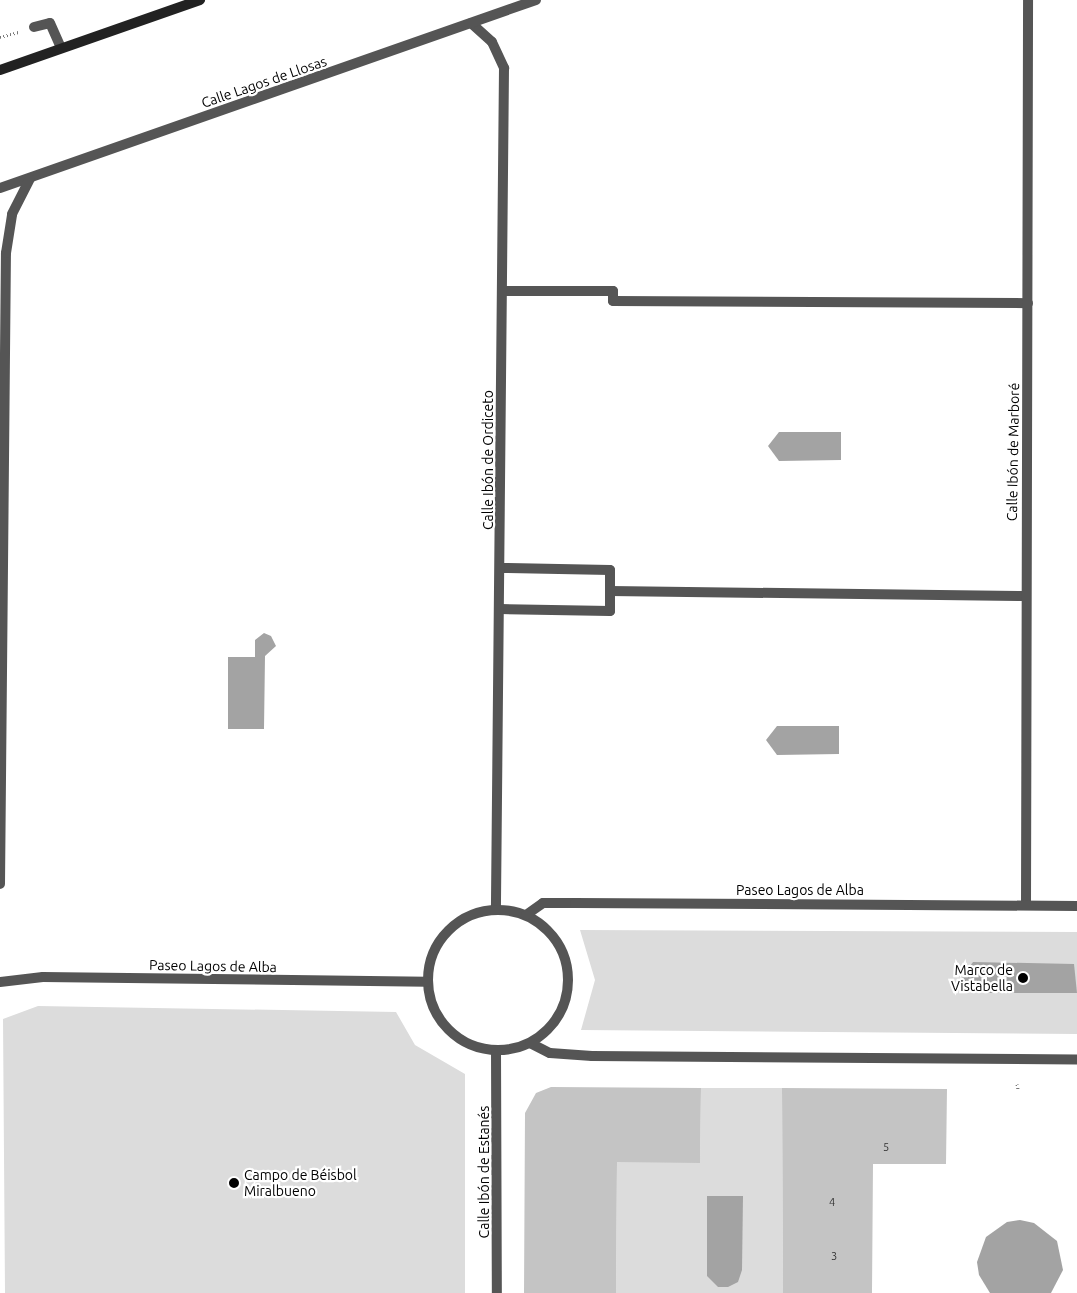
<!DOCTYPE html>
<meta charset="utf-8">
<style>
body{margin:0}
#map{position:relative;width:1077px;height:1293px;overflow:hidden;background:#fff;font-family:Ubuntu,sans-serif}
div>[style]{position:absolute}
.green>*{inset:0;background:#dcdcdc}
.water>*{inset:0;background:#a3a3a3}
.building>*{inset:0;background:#c4c4c4}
.path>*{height:3px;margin-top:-1.5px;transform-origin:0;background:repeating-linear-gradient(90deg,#777 0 1px,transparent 0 3.5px)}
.pedestrian>*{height:10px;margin:-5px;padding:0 5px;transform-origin:5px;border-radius:5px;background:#555}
.minor>*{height:10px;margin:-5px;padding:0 5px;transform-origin:5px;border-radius:5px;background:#555}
.minor>.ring{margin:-5px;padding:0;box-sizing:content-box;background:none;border:10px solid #555;border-radius:50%}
.secondary>*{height:10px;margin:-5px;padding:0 5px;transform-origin:5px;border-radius:5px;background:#222}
.dots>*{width:14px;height:14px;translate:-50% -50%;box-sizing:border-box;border:2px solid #fff;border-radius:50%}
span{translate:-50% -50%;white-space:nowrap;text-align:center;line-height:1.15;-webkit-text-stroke:4.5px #fff;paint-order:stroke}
.number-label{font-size:11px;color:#313131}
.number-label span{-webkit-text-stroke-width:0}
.street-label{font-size:14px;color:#000}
.poi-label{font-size:14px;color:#000}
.right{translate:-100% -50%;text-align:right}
.left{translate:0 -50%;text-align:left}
</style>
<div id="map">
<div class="green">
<i style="clip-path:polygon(580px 930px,1077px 932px,1077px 1034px,581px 1030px,595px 980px)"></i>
<i style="clip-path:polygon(38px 1006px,396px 1012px,415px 1045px,465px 1074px,465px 1293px,5px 1293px,3px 1019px)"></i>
<i style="clip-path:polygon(701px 1088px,782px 1088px,783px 1293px,616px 1293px,617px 1162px,700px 1162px)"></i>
</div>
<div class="water">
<i style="clip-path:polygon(779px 432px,841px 432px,841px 460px,779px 461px,768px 446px)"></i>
<i style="clip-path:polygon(264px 633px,271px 636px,276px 646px,265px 656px,264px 729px,228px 729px,228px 657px,255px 657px,255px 640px)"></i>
<i style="clip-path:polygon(777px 726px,839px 726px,839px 754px,777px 755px,766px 740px)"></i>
<i style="clip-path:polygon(973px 962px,1074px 964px,1077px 993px,974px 993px,961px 979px)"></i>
<i style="clip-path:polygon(707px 1196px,743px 1196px,742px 1270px,738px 1282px,728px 1287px,718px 1287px,707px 1276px)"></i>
<i style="clip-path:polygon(1020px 1220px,1034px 1223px,1057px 1241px,1063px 1270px,1051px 1293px,990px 1293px,979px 1275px,977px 1262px,986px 1237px,1007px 1222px)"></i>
</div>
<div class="building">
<i style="clip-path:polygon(551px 1087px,701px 1088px,700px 1163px,617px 1162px,616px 1293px,524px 1293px,525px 1113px,536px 1093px)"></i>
<i style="clip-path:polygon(782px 1088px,947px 1089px,946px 1164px,873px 1164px,872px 1293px,783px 1293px)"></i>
</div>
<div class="path">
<i style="left:0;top:37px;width:20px;rotate:-15deg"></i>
<i style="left:1017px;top:1084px;width:5px;rotate:79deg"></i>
</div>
<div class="pedestrian">
<i style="left:503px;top:291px;width:110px"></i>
<i style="left:613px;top:291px;width:10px;rotate:90deg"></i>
<i style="left:613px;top:301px;width:415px;rotate:0.3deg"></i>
<i style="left:610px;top:591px;width:415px;rotate:0.7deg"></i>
<i style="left:501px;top:609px;width:109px;rotate:1.1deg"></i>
<i style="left:610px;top:611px;width:41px;rotate:-90deg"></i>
<i style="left:610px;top:570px;width:108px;rotate:-178.9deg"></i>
</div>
<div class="minor">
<i style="left:471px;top:23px;width:28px;rotate:42deg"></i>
<i style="left:492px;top:42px;width:29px;rotate:65deg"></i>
<i style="left:504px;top:68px;width:841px;rotate:90.55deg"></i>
<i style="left:34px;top:27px;width:16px;rotate:-14deg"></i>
<i style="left:50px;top:23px;width:27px;rotate:66deg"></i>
<i style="left:0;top:188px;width:568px;rotate:-19.33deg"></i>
<i style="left:0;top:884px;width:631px;rotate:-89.46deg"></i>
<i style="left:6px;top:253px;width:39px;rotate:-81deg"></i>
<i style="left:12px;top:214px;width:39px;rotate:-63deg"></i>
<i style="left:1026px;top:905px;width:905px;rotate:-89.87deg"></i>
<i class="ring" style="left:428px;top:910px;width:130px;height:130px"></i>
<i style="left:526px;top:915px;width:21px;rotate:-35deg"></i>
<i style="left:543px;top:903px;width:32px"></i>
<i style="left:575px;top:903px;width:502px;rotate:0.34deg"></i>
<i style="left:0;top:982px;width:43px;rotate:-6.6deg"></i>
<i style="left:43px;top:977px;width:384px;rotate:0.7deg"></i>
<i style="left:530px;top:1043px;width:22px;rotate:27deg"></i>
<i style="left:550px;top:1053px;width:42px;rotate:4.1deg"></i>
<i style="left:592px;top:1056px;width:485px;rotate:0.4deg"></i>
<i style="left:496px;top:1050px;width:243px;rotate:89.8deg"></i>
</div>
<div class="secondary">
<i style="left:0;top:70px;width:212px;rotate:-19.3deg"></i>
</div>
<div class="dots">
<i style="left:1023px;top:978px;background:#000"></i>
<i style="left:234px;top:1183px;background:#000"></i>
</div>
<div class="number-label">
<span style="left:886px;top:1147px">5</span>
<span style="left:832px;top:1202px">4</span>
<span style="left:834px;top:1256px">3</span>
</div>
<div class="street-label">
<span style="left:264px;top:82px;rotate:-19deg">Calle Lagos de Llosas</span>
<span style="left:1013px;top:452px;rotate:-89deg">Calle Ibón de Marboré</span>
<span style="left:488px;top:460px;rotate:-90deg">Calle Ibón de Ordiceto</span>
<span style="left:800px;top:890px">Paseo Lagos de Alba</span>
<span style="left:213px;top:966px;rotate:1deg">Paseo Lagos de Alba</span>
<span style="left:484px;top:1172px;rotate:-90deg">Calle Ibón de Estanés</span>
</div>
<div class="poi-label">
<span class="right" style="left:1013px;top:978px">Marco de<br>Vistabella</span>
<span class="left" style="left:244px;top:1183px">Campo de Béisbol<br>Miralbueno</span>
</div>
</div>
